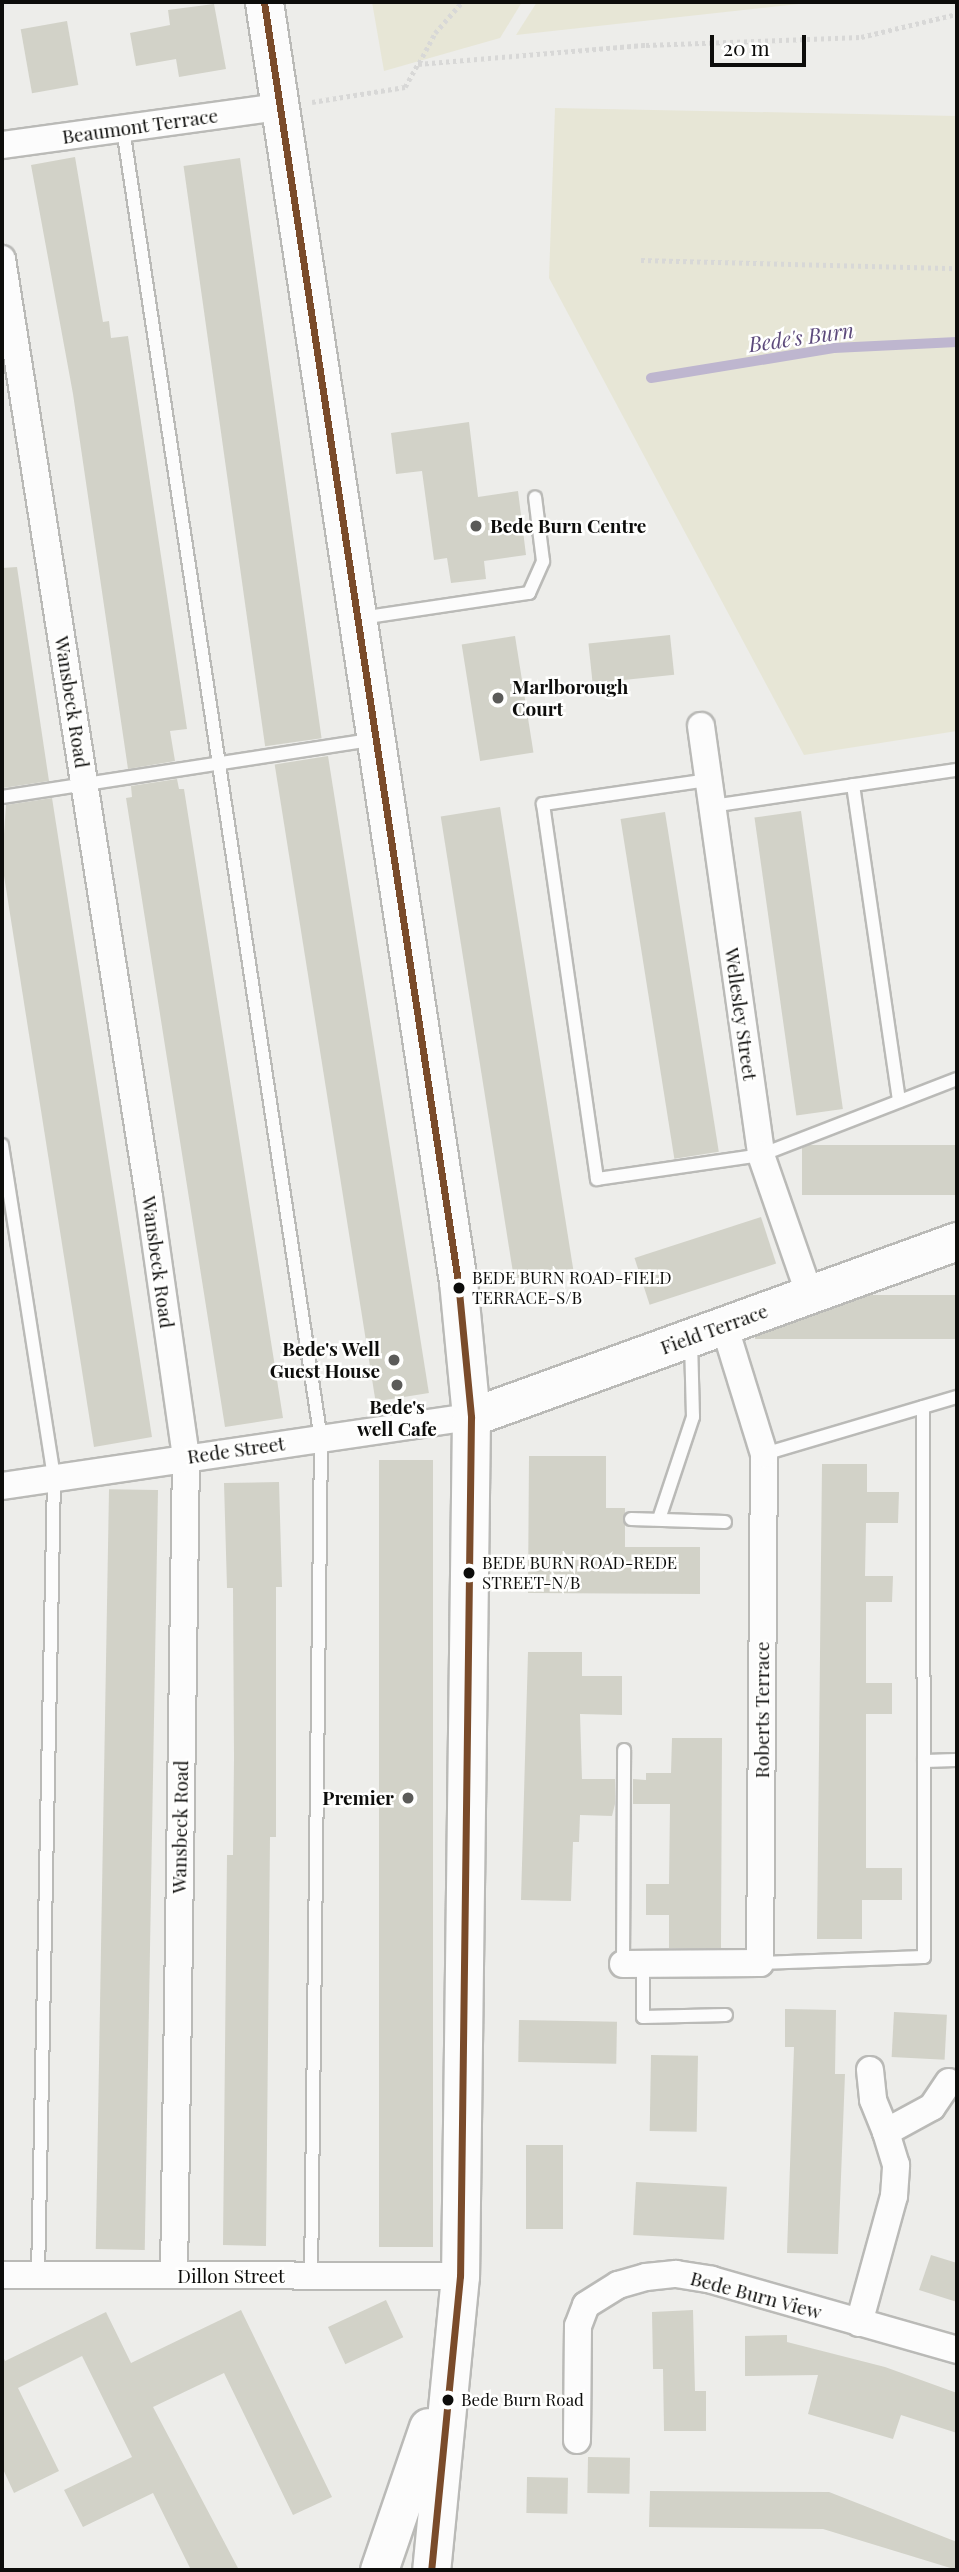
<!DOCTYPE html>
<style>
body{margin:0}
#map{position:relative;width:959px;height:2572px;overflow:hidden;background:#ededea;font-family:"Playfair Display",serif}
div>[style]{position:absolute}
.green>*{inset:0;background:#e7e6d6}
.stream>*{height:10px;margin:-5px;padding:0 5px;transform-origin:5px;border-radius:5px;background:#beb6cf}
.building>*{inset:0;background:#d2d2c8;transform-origin:0 0}
.path>*{height:4.5px;margin-top:-2.25px;transform-origin:0;background:repeating-linear-gradient(90deg,#d8d8d7 0 3.5px,transparent 0 7px)}
.roads{filter:drop-shadow(2px 0 #babab7) drop-shadow(-2px 0 #babab7) drop-shadow(0 2px #babab7) drop-shadow(0 -2px #babab7)}
.lane>*{height:12px;margin:-6px;padding:0 6px;transform-origin:6px;border-radius:6px;background:#fcfcfc}
.street>*{height:26px;margin:-13px;padding:0 13px;transform-origin:13px;border-radius:13px;background:#fcfcfc}
.secondary>*{height:37px;margin:-18.5px;padding:0 18.5px;transform-origin:18.5px;border-radius:18.5px;background:#fcfcfc}
.bus-1>*{height:7px;margin:-3.5px;padding:0 3.5px;transform-origin:3.5px;border-radius:3.5px;background:#7a4b2a}
.dots>*{width:19px;height:19px;translate:-50% -50%;box-sizing:border-box;border:4px solid #fffffe;border-radius:50%}
span{translate:-50% -50%;white-space:nowrap;text-align:center;line-height:1.15;-webkit-text-stroke:5px #fffffe;paint-order:stroke}
.bus-label{font-size:17px;color:#0d0d0b}
.left{translate:0 -50%;text-align:left}
.street-label{font-size:19px;color:#0d0d0b}
.poi-label{font-size:19px;color:#0d0d0b;font-weight:700}
.right{translate:-100% -50%;text-align:right}
.water-label{font-size:21px;color:#5c497b;font-style:italic}
.frame{position:absolute;inset:0;border:4px solid #0d0d0b;pointer-events:none}
.scale{position:absolute;left:710px;top:35px;width:96px;height:32px;box-sizing:border-box;border:4px solid #0d0d0b;border-top:0;padding-left:9px;font-size:21px;line-height:24px;white-space:nowrap;color:#0d0d0b;-webkit-text-stroke:5px #fffffe;paint-order:stroke}
</style>
<div id="map">
<div class="green">
<i style="clip-path:polygon(372px 2px,522px 2px,500px 38px,384px 71px)"></i>
<i style="clip-path:polygon(537px 2px,817px 2px,516px 35px)"></i>
<i style="clip-path:polygon(555px 108px,957px 116px,957px 731px,804px 755px,549px 278px)"></i>
</div>
<div class="stream">
<i style="left:651px;top:378px;width:185px;rotate:-9.3deg"></i>
<i style="left:834px;top:348px;width:123px;rotate:-2.8deg"></i>
</div>
<div class="building">
<i style="clip-path:polygon(214px 4px,226px 69px,179px 77px,176px 59px,136px 66px,130px 33px,170px 25px,168px 10px)"></i>
<i style="left:67px;top:21px;width:65px;height:47px;rotate:80deg"></i>
<i style="clip-path:polygon(75px 157px,103px 322px,109px 321px,111px 338px,128px 336px,187px 729px,170px 731px,175px 761px,128px 769px,73px 394px,31px 165px)"></i>
<i style="left:240px;top:158px;width:586px;height:57px;rotate:82deg"></i>
<i style="clip-path:polygon(469px 422px,478px 497px,518px 491px,526px 555px,484px 561px,486px 579px,451px 583px,447px 558px,434px 560px,422px 471px,396px 474px,391px 433px)"></i>
<i style="clip-path:polygon(17px 567px,49px 781px,3px 788px,2px 568px)"></i>
<i style="left:670px;top:635px;width:40px;height:82px;rotate:84deg"></i>
<i style="left:515px;top:636px;width:118px;height:54px;rotate:81deg"></i>
<i style="left:328px;top:756px;width:645px;height:54px;rotate:81deg"></i>
<i style="clip-path:polygon(177px 779px,179px 789px,184px 789px,283px 1418px,225px 1427px,126px 798px,132px 797px,131px 786px)"></i>
<i style="clip-path:polygon(52px 798px,152px 1437px,94px 1447px,2px 863px,6px 805px)"></i>
<i style="left:500px;top:807px;width:468px;height:60px;rotate:81deg"></i>
<i style="left:801px;top:811px;width:301px;height:47px;rotate:82deg"></i>
<i style="left:665px;top:812px;width:344px;height:45px;rotate:81deg"></i>
<i style="left:957px;top:1145px;width:50px;height:155px;rotate:90deg"></i>
<i style="left:761px;top:1217px;width:49px;height:133px;rotate:72deg"></i>
<i style="left:957px;top:1295px;width:44px;height:202px;rotate:90deg"></i>
<i style="clip-path:polygon(529px 1456px,606px 1456px,606px 1508px,625px 1508px,625px 1547px,700px 1547px,700px 1594px,528px 1593px)"></i>
<i style="left:379px;top:1460px;width:54px;height:787px"></i>
<i style="clip-path:polygon(822px 1464px,867px 1464px,867px 1492px,899px 1492px,898px 1523px,866px 1523px,865px 1576px,893px 1576px,892px 1602px,866px 1602px,866px 1683px,892px 1683px,892px 1714px,866px 1714px,866px 1868px,902px 1868px,902px 1900px,862px 1900px,862px 1939px,817px 1939px)"></i>
<i style="clip-path:polygon(279px 1482px,282px 1587px,276px 1587px,276px 1837px,270px 1837px,266px 2246px,223px 2245px,227px 1855px,233px 1855px,234px 1758px,233px 1588px,227px 1588px,224px 1483px)"></i>
<i style="left:158px;top:1490px;width:760px;height:49px;rotate:91deg"></i>
<i style="clip-path:polygon(528px 1652px,582px 1652px,582px 1676px,622px 1676px,622px 1715px,580px 1714px,582px 1779px,615px 1779px,615px 1804px,612px 1816px,580px 1815px,579px 1842px,573px 1842px,571px 1901px,521px 1900px)"></i>
<i style="clip-path:polygon(672px 1738px,722px 1738px,721px 1948px,669px 1948px,669px 1915px,646px 1915px,646px 1884px,669px 1884px,670px 1804px,633px 1804px,633px 1779px,646px 1780px,646px 1773px,671px 1773px)"></i>
<i style="clip-path:polygon(785px 2009px,836px 2010px,835px 2074px,845px 2074px,838px 2254px,787px 2253px,794px 2047px,785px 2047px)"></i>
<i style="left:894px;top:2012px;width:53px;height:45px;rotate:3deg"></i>
<i style="left:519px;top:2020px;width:98px;height:42px;rotate:1deg"></i>
<i style="left:651px;top:2055px;width:47px;height:76px;rotate:1deg"></i>
<i style="left:526px;top:2145px;width:37px;height:84px"></i>
<i style="left:636px;top:2182px;width:91px;height:53px;rotate:3deg"></i>
<i style="clip-path:polygon(931px 2255px,957px 2263px,957px 2302px,919px 2290px)"></i>
<i style="left:386px;top:2300px;width:41px;height:64px;rotate:65deg"></i>
<i style="clip-path:polygon(241px 2310px,332px 2497px,293px 2515px,224px 2373px,153px 2407px,239px 2570px,191px 2570px,153px 2493px,83px 2527px,64px 2490px,132px 2457px,82px 2356px,18px 2388px,59px 2471px,14px 2493px,2px 2467px,2px 2354px,5px 2361px,106px 2312px,131px 2363px)"></i>
<i style="clip-path:polygon(693px 2310px,695px 2391px,706px 2391px,706px 2431px,664px 2431px,663px 2369px,653px 2369px,652px 2312px)"></i>
<i style="clip-path:polygon(787px 2335px,787px 2342px,885px 2367px,957px 2393px,957px 2433px,901px 2415px,893px 2439px,808px 2414px,818px 2375px,745px 2376px,745px 2336px)"></i>
<i style="left:588px;top:2457px;width:42px;height:36px;rotate:1deg"></i>
<i style="left:527px;top:2477px;width:41px;height:36px;rotate:1deg"></i>
<i style="clip-path:polygon(650px 2491px,829px 2492px,957px 2542px,957px 2570px,823px 2529px,649px 2527px)"></i>
</div>
<div class="path">
<i style="left:419px;top:63px;width:34px;rotate:-62deg"></i>
<i style="left:435px;top:33px;width:41px;rotate:-48.9deg"></i>
<i style="left:312px;top:102px;width:94px;rotate:-9.2deg"></i>
<i style="left:405px;top:87px;width:26px;rotate:-61deg"></i>
<i style="left:418px;top:64px;width:229px;rotate:-4.8deg"></i>
<i style="left:646px;top:45px;width:215px;rotate:-2.1deg"></i>
<i style="left:861px;top:37px;width:99px;rotate:-13.5deg"></i>
<i style="left:641px;top:260px;width:316px;rotate:1.5deg"></i>
</div>
<div class="roads">
<div class="lane">
<i style="left:123px;top:129px;width:1325px;rotate:81.41deg"></i>
<i style="left:321px;top:1439px;width:837px;rotate:90.68deg"></i>
<i style="left:361px;top:618px;width:170px;rotate:-8.5deg"></i>
<i style="left:529px;top:593px;width:35px;rotate:-66deg"></i>
<i style="left:543px;top:561px;width:64px;rotate:-97.1deg"></i>
<i style="left:708px;top:780px;width:167px;rotate:171.7deg"></i>
<i style="left:543px;top:804px;width:379px;rotate:81.8deg"></i>
<i style="left:597px;top:1179px;width:166px;rotate:-8.3deg"></i>
<i style="left:761px;top:1155px;width:210px;rotate:-21.2deg"></i>
<i style="left:853px;top:785px;width:319px;rotate:81.7deg"></i>
<i style="left:2px;top:797px;width:373px;rotate:-8.8deg"></i>
<i style="left:712px;top:806px;width:248px;rotate:-8.4deg"></i>
<i style="left:2px;top:1145px;width:337px;rotate:81.1deg"></i>
<i style="left:54px;top:1478px;width:797px;rotate:91.15deg"></i>
<i style="left:764px;top:1454px;width:201px;rotate:-16.5deg"></i>
<i style="left:631px;top:1519px;width:94px;rotate:1.8deg"></i>
<i style="left:659px;top:1519px;width:108px;rotate:-71.6deg"></i>
<i style="left:693px;top:1417px;width:76px;rotate:-91.5deg"></i>
<i style="left:924px;top:1761px;width:33px;rotate:-2deg"></i>
<i style="left:760px;top:1963px;width:164px;rotate:-2.1deg"></i>
<i style="left:924px;top:1957px;width:550px;rotate:-90.1deg"></i>
<i style="left:623px;top:1964px;width:214px;rotate:-89.7deg"></i>
<i style="left:643px;top:1964px;width:53px;rotate:90deg"></i>
<i style="left:643px;top:2017px;width:83px;rotate:-1.4deg"></i>
</div>
<div class="street">
<i style="left:2px;top:145px;width:280px;rotate:-7.8deg"></i>
<i style="left:2px;top:259px;width:949px;rotate:81.09deg"></i>
<i style="left:149px;top:1197px;width:263px;rotate:81.9deg"></i>
<i style="left:186px;top:1457px;width:818px;rotate:90.84deg"></i>
<i style="left:701px;top:726px;width:433px;rotate:82deg"></i>
<i style="left:761px;top:1155px;width:149px;rotate:70.8deg"></i>
<i style="left:2px;top:1486px;width:474px;rotate:-8.4deg"></i>
<i style="left:623px;top:1964px;width:137px;rotate:-0.4deg"></i>
<i style="left:760px;top:1963px;width:509px;rotate:-89.55deg"></i>
<i style="left:764px;top:1454px;width:135px;rotate:-107.2deg"></i>
<i style="left:870px;top:2070px;width:30px;rotate:84deg"></i>
<i style="left:873px;top:2100px;width:35px;rotate:68deg"></i>
<i style="left:886px;top:2132px;width:52px;rotate:-28.5deg"></i>
<i style="left:932px;top:2107px;width:30px;rotate:-56deg"></i>
<i style="left:2px;top:2275px;width:458px;rotate:0.1deg"></i>
<i style="left:859px;top:2323px;width:132px;rotate:-74.6deg"></i>
<i style="left:894px;top:2196px;width:31px;rotate:-86deg"></i>
<i style="left:896px;top:2165px;width:34px;rotate:-107deg"></i>
<i style="left:577px;top:2440px;width:114px;rotate:-89.5deg"></i>
<i style="left:578px;top:2326px;width:22px;rotate:-69deg"></i>
<i style="left:586px;top:2305px;width:38px;rotate:-32deg"></i>
<i style="left:618px;top:2285px;width:29px;rotate:-16deg"></i>
<i style="left:646px;top:2277px;width:30px;rotate:-6deg"></i>
<i style="left:676px;top:2274px;width:36px;rotate:9deg"></i>
<i style="left:712px;top:2280px;width:255px;rotate:15.9deg"></i>
</div>
<div class="secondary">
<i style="left:264px;top:2px;width:1294px;rotate:81.38deg"></i>
<i style="left:458px;top:1281px;width:137px;rotate:84.5deg"></i>
<i style="left:471px;top:1417px;width:859px;rotate:90.73deg"></i>
<i style="left:460px;top:2276px;width:295px;rotate:95.6deg"></i>
<i style="left:471px;top:1417px;width:517px;rotate:-19.91deg"></i>
<i style="left:379px;top:2570px;width:151px;rotate:-71.1deg"></i>
</div>
</div>
<div class="bus-1">
<i style="left:264px;top:2px;width:1294px;rotate:81.38deg"></i>
<i style="left:458px;top:1281px;width:137px;rotate:84.5deg"></i>
<i style="left:471px;top:1417px;width:859px;rotate:90.73deg"></i>
<i style="left:460px;top:2276px;width:295px;rotate:95.6deg"></i>
</div>
<div class="dots">
<i style="left:476px;top:526px;background:#5b5b59"></i>
<i style="left:498px;top:698px;background:#5b5b59"></i>
<i style="left:459px;top:1288px;background:#0d0d0b"></i>
<i style="left:394px;top:1360px;background:#5b5b59"></i>
<i style="left:397px;top:1385px;background:#5b5b59"></i>
<i style="left:469px;top:1573px;background:#0d0d0b"></i>
<i style="left:408px;top:1798px;background:#5b5b59"></i>
<i style="left:448px;top:2400px;background:#0d0d0b"></i>
</div>
<div class="bus-label">
<span class="left" style="left:472px;top:1288px">BEDE BURN ROAD-FIELD<br>TERRACE-S/B</span>
<span class="left" style="left:482px;top:1573px">BEDE BURN ROAD-REDE<br>STREET-N/B</span>
<span class="left" style="left:461px;top:2400px">Bede Burn Road</span>
</div>
<div class="street-label">
<span style="left:140px;top:126px;rotate:-8deg">Beaumont Terrace</span>
<span style="left:72px;top:702px;rotate:81deg">Wansbeck Road</span>
<span style="left:741px;top:1014px;rotate:82deg">Wellesley Street</span>
<span style="left:158px;top:1262px;rotate:82deg">Wansbeck Road</span>
<span style="left:714px;top:1329px;rotate:-20deg">Field Terrace</span>
<span style="left:236px;top:1450px;rotate:-8deg">Rede Street</span>
<span style="left:762px;top:1710px;rotate:-90deg">Roberts Terrace</span>
<span style="left:180px;top:1827px;rotate:-89deg">Wansbeck Road</span>
<span style="left:231px;top:2276px">Dillon Street</span>
<span style="left:756px;top:2295px;rotate:15deg">Bede Burn View</span>
</div>
<div class="poi-label">
<span class="left" style="left:490px;top:526px">Bede Burn Centre</span>
<span class="left" style="left:512px;top:698px">Marlborough<br>Court</span>
<span class="right" style="left:380px;top:1360px">Bede's Well<br>Guest House</span>
<span style="left:397px;top:1418px">Bede's<br>well Cafe</span>
<span class="right" style="left:394px;top:1798px">Premier</span>
</div>
<div class="water-label">
<span style="left:801px;top:336px;rotate:-8deg">Bede's Burn</span>
</div>
<div class="frame"></div>
<div class="scale">20 m</div>
</div>
